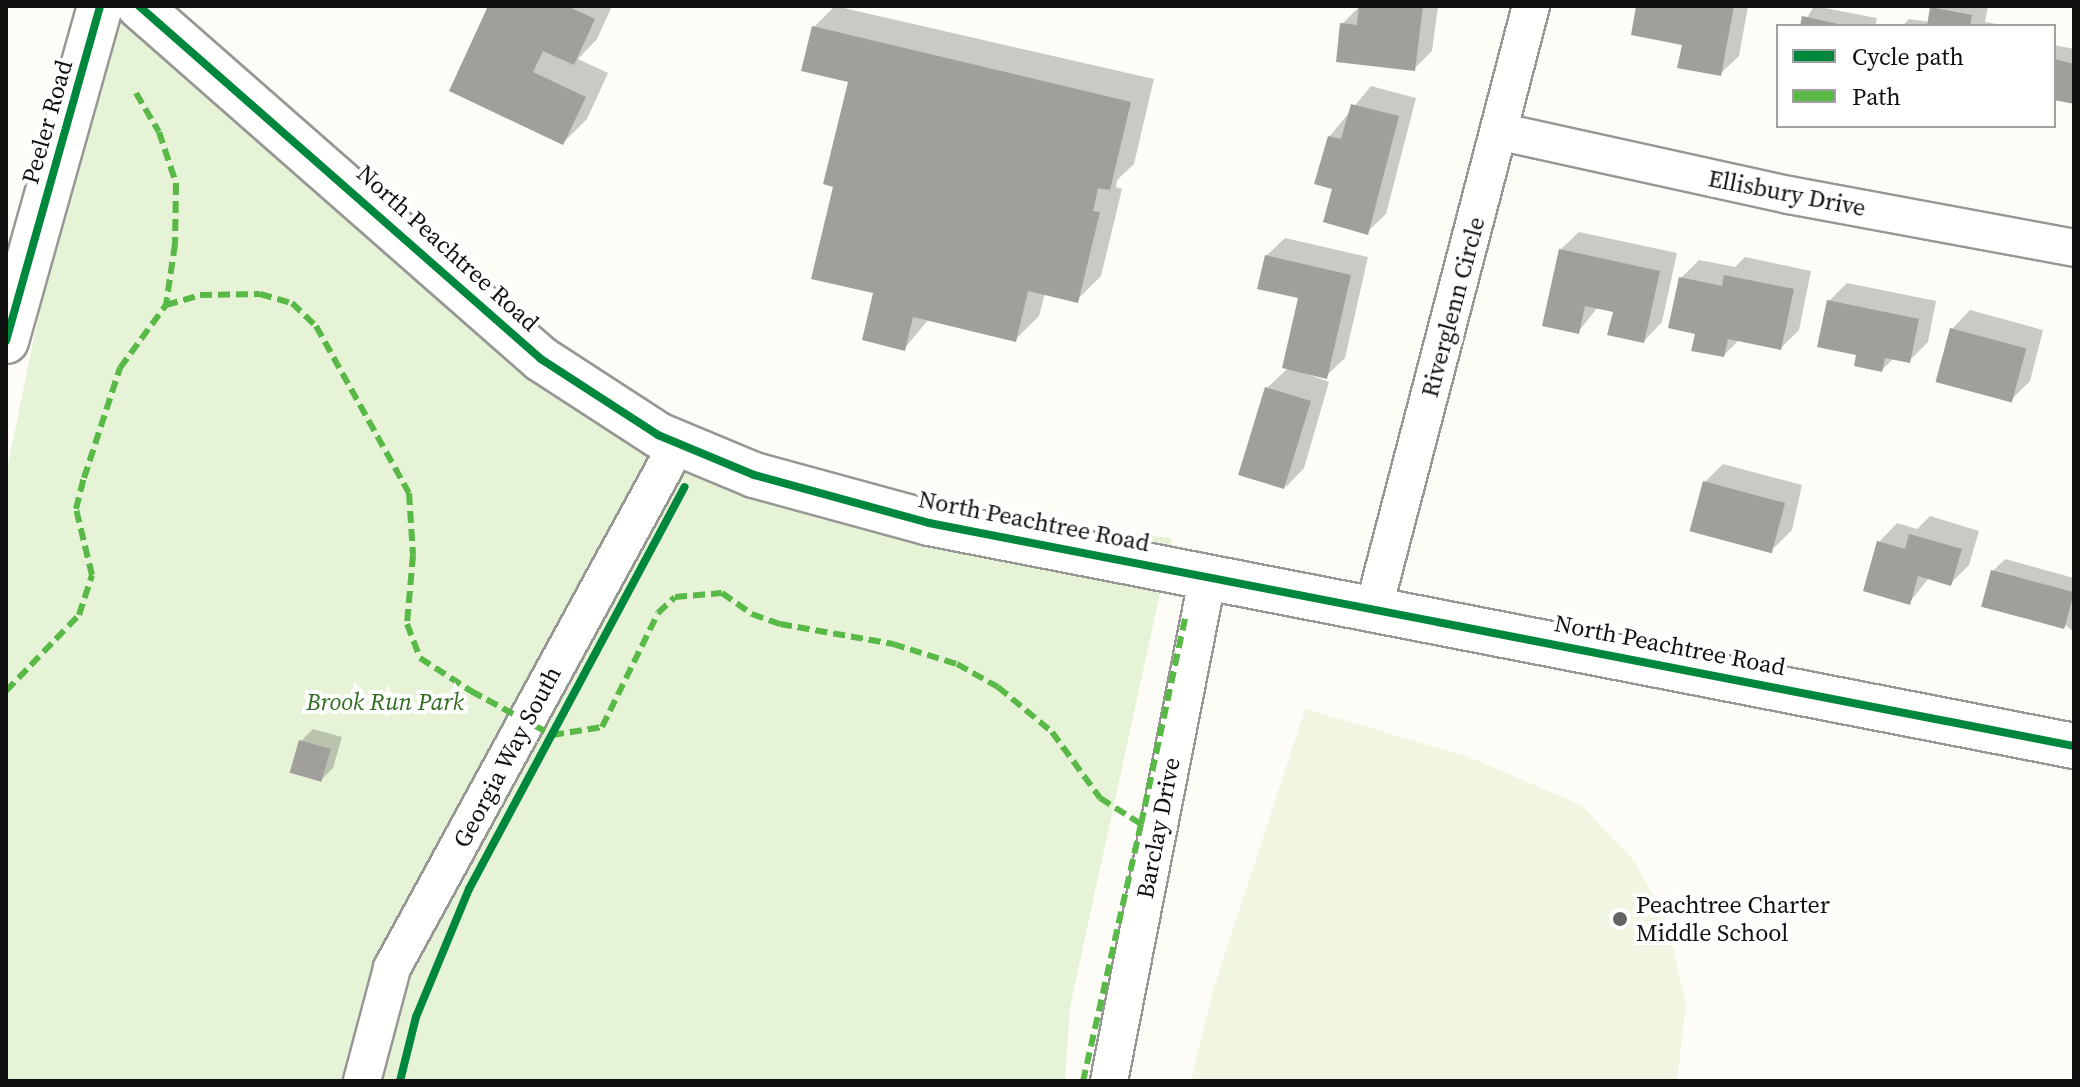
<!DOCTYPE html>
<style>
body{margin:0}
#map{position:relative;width:2080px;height:1087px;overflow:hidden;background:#fdfcf7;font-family:"Source Serif 4",serif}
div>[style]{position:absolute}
.green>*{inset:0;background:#e7f3d7}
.pitch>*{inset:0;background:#f0f6e1}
.shadow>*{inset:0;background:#0003}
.building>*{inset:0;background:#a19f9c;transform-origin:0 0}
.roads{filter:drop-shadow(2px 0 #979795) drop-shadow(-2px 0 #979795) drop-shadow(0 2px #979795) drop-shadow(0 -2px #979795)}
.minor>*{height:36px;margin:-18px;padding:0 18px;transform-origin:18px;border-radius:18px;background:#fffffe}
.tertiary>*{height:44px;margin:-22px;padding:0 22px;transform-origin:22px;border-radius:22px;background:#fffffe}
.quiet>*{height:6px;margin-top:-3px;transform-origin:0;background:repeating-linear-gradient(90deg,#58b947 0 12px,transparent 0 18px)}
.cycleway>*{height:8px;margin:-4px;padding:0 4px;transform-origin:4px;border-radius:4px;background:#00873e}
.dots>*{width:22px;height:22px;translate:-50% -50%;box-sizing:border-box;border:4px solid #fff;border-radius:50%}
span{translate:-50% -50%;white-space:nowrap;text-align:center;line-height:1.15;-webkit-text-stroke:8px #fff;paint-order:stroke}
.street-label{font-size:24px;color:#111}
.park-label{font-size:24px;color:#2f6b1f;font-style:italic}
.poi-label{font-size:24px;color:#111}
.left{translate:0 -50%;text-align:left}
.frame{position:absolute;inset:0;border:8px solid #111;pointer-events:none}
.legend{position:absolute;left:1776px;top:24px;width:280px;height:104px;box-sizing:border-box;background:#fff;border:2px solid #a0a0a0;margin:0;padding:10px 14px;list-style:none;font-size:24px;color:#111}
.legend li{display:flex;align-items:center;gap:16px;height:40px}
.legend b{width:40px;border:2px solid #a0a0a0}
</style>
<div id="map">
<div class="green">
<i style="clip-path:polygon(102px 6px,138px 6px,534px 341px,798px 496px,1172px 538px,1070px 1007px,1065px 1081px,6px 1081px,6px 474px)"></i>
</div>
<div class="pitch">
<i style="clip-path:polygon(1305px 709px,1466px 756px,1581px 805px,1635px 862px,1667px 922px,1686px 1004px,1677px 1081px,1191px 1081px,1212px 994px)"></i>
</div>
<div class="shadow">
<i style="clip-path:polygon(491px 6px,612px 6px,597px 39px,578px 59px,608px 73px,587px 119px,563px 143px)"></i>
<i style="clip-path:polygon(835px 6px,1154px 79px,1134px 164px,1117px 180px,1116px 187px,1122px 189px,1101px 276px,1077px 300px,1045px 293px,1039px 316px,1015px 340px,929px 319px,904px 349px,875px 292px,836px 185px,850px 80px,814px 27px)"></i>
<i style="clip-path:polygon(1360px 6px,1438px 6px,1432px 51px,1414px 69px,1342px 24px)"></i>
<i style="clip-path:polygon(1638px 6px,1748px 6px,1739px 56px,1720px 74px)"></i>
<i style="clip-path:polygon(1814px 6px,1877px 18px,1875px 26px,1802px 26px)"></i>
<i style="clip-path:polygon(1934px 6px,1988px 6px,1985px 22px,2009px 26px,1902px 26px,1909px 19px,1930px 22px)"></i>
<i style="clip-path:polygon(2054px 45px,2074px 49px,2074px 102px,2054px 97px)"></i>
<i style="clip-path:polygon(1371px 86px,1416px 98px,1386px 214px,1367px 232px,1334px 188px,1329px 137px)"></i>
<i style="clip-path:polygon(1579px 232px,1677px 253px,1662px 322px,1644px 341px,1615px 310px,1598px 307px,1578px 332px,1560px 250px)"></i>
<i style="clip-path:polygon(1285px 238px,1368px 257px,1345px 358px,1326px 376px,1297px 370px,1329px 382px,1304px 468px,1286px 487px,1267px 388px,1288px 368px,1300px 297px,1266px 256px)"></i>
<i style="clip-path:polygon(1745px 257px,1811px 271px,1799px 330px,1781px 348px,1740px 339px,1724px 355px,1697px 332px,1681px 278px,1699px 260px,1735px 267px)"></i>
<i style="clip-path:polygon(1847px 283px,1936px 301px,1928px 342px,1909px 361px,1894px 358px,1882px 370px,1829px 301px)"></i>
<i style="clip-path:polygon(1970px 310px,2043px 330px,2030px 381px,2011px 400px,1952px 329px)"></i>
<i style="clip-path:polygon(1723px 464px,1802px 485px,1792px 530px,1774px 548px,1705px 482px)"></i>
<i style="clip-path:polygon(1930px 516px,1979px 531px,1969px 565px,1950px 584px,1929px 578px,1909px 603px,1879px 542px,1897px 523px,1917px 529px)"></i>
<i style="clip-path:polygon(2005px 559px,2074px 578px,2073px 631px,1993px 571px)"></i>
<i style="clip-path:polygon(313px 729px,342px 737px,333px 768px,321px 780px,301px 741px)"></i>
</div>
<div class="building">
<i style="clip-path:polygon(488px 6px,567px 6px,595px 19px,574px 65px,543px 51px,533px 72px,586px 97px,563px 145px,449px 91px)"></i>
<i style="clip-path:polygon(1359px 6px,1423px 6px,1415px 71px,1336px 62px,1340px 23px,1357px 25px)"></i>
<i style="clip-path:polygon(1636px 6px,1734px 6px,1721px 76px,1677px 68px,1682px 45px,1631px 35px)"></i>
<i style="clip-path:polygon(1930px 7px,1972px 15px,1970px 26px,1927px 26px)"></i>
<i style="clip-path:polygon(1802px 16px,1843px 25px,1842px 26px,1800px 26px)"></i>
<i style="clip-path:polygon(812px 26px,1131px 102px,1110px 190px,1098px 188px,1093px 211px,1100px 212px,1078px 303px,1028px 291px,1016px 342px,913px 317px,905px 351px,862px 340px,873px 293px,811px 279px,833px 187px,823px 184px,848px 82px,801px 71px)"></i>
<i style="clip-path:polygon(2054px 59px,2074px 64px,2074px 104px,2054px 100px)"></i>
<i style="clip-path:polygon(1351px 104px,1399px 116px,1368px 235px,1323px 222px,1332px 189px,1314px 184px,1328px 136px,1341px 139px)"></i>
<i style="clip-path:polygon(1559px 249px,1660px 271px,1644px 343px,1607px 335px,1613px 312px,1585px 306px,1579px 334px,1542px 326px)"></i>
<i style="clip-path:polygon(1265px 255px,1351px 275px,1327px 379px,1282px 368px,1298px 298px,1257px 289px)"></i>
<i style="clip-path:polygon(1724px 275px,1794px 289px,1781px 350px,1728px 339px,1724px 357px,1691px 351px,1695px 334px,1668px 328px,1679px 277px,1722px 286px)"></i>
<i style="clip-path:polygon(1827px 300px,1919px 319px,1910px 363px,1885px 358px,1882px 372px,1854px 366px,1856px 355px,1817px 347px)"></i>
<i style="left:1950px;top:328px;width:79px;height:56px;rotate:15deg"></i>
<i style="left:1265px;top:387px;width:48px;height:92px;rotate:17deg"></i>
<i style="left:1703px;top:481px;width:85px;height:52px;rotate:15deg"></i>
<i style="clip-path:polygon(1909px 534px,1962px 549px,1951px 586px,1918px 576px,1910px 605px,1863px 591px,1877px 541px,1905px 549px)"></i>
<i style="left:1991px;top:570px;width:86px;height:38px;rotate:15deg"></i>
<i style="left:299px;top:740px;width:33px;height:34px;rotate:16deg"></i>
</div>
<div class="roads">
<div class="minor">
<i style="left:1502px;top:132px;width:294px;rotate:12.4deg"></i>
<i style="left:1789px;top:195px;width:290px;rotate:10.5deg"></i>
<i style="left:1374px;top:607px;width:621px;rotate:-75.36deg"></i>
<i style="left:362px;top:1081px;width:117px;rotate:-75.1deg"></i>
<i style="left:392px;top:968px;width:598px;rotate:-61.42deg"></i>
<i style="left:1109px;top:1081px;width:516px;rotate:-78.93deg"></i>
</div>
<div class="tertiary">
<i style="left:139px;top:6px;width:535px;rotate:41.29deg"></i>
<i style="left:541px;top:359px;width:140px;rotate:33deg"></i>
<i style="left:658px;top:435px;width:104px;rotate:22.6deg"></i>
<i style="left:754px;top:475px;width:181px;rotate:15.3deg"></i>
<i style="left:929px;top:523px;width:1167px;rotate:11.02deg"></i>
<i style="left:6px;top:341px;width:348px;rotate:-74.3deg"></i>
</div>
</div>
<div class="quiet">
<i style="left:136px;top:93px;width:45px;rotate:59.5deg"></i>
<i style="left:159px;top:132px;width:54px;rotate:71.6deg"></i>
<i style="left:176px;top:183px;width:61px;rotate:90.9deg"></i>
<i style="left:175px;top:244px;width:62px;rotate:98.4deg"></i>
<i style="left:6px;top:691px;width:105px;rotate:-46.2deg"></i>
<i style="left:79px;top:615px;width:42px;rotate:-72deg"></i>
<i style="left:92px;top:575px;width:68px;rotate:-103.6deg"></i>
<i style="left:76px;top:509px;width:32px;rotate:-76deg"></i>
<i style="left:84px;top:478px;width:116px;rotate:-71.9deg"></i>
<i style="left:120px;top:368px;width:78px;rotate:-53.9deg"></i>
<i style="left:166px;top:305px;width:35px;rotate:-16deg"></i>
<i style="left:200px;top:295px;width:60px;rotate:-1deg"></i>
<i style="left:260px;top:294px;width:33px;rotate:16deg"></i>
<i style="left:292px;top:303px;width:33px;rotate:44deg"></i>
<i style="left:316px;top:326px;width:191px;rotate:60.9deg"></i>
<i style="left:409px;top:493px;width:62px;rotate:86.3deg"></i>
<i style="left:413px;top:555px;width:69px;rotate:95deg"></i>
<i style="left:407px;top:624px;width:36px;rotate:69deg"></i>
<i style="left:420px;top:658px;width:61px;rotate:32.9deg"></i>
<i style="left:471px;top:691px;width:92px;rotate:28.5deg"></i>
<i style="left:552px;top:735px;width:51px;rotate:-9.1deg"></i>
<i style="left:602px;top:727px;width:127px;rotate:-63.8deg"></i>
<i style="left:658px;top:613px;width:23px;rotate:-43deg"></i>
<i style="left:675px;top:597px;width:47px;rotate:-4.9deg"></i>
<i style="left:722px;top:593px;width:37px;rotate:35deg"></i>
<i style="left:752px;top:614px;width:30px;rotate:20deg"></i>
<i style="left:780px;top:624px;width:115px;rotate:10deg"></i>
<i style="left:893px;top:644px;width:67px;rotate:17.4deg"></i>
<i style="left:957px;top:664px;width:47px;rotate:29.3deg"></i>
<i style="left:998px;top:687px;width:70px;rotate:39.8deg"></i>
<i style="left:1052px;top:732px;width:82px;rotate:54deg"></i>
<i style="left:1100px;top:798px;width:49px;rotate:32.4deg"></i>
<i style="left:1141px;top:824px;width:263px;rotate:102.7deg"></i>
<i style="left:1141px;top:824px;width:210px;rotate:-77.9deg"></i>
</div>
<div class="cycleway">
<i style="left:139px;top:6px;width:535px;rotate:41.29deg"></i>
<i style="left:541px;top:359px;width:140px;rotate:33deg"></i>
<i style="left:658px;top:435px;width:104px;rotate:22.6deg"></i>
<i style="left:754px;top:475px;width:181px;rotate:15.3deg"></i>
<i style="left:929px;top:523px;width:1167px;rotate:11.02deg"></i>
<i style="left:6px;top:341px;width:348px;rotate:-74.3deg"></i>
<i style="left:400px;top:1081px;width:66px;rotate:-76deg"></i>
<i style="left:416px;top:1017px;width:139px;rotate:-67.5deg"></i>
<i style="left:469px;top:889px;width:456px;rotate:-61.8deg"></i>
</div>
<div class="dots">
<i style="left:1620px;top:919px;background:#646362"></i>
</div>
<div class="street-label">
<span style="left:47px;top:122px;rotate:-74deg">Peeler Road</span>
<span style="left:1787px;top:193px;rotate:11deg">Ellisbury Drive</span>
<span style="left:448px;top:248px;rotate:42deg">North Peachtree Road</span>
<span style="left:1453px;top:307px;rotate:-75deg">Riverglenn Circle</span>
<span style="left:1034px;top:521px;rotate:11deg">North Peachtree Road</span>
<span style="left:1670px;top:645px;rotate:11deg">North Peachtree Road</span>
<span style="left:507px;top:757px;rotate:-62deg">Georgia Way South</span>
<span style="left:1158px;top:828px;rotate:-79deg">Barclay Drive</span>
</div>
<div class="park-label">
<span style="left:385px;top:702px">Brook Run Park</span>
</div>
<div class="poi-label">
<span class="left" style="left:1636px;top:919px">Peachtree Charter<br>Middle School</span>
</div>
<div class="frame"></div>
<ul class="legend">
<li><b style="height:10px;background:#00873e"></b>Cycle path</li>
<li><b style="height:10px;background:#58b947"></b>Path</li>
</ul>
</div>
